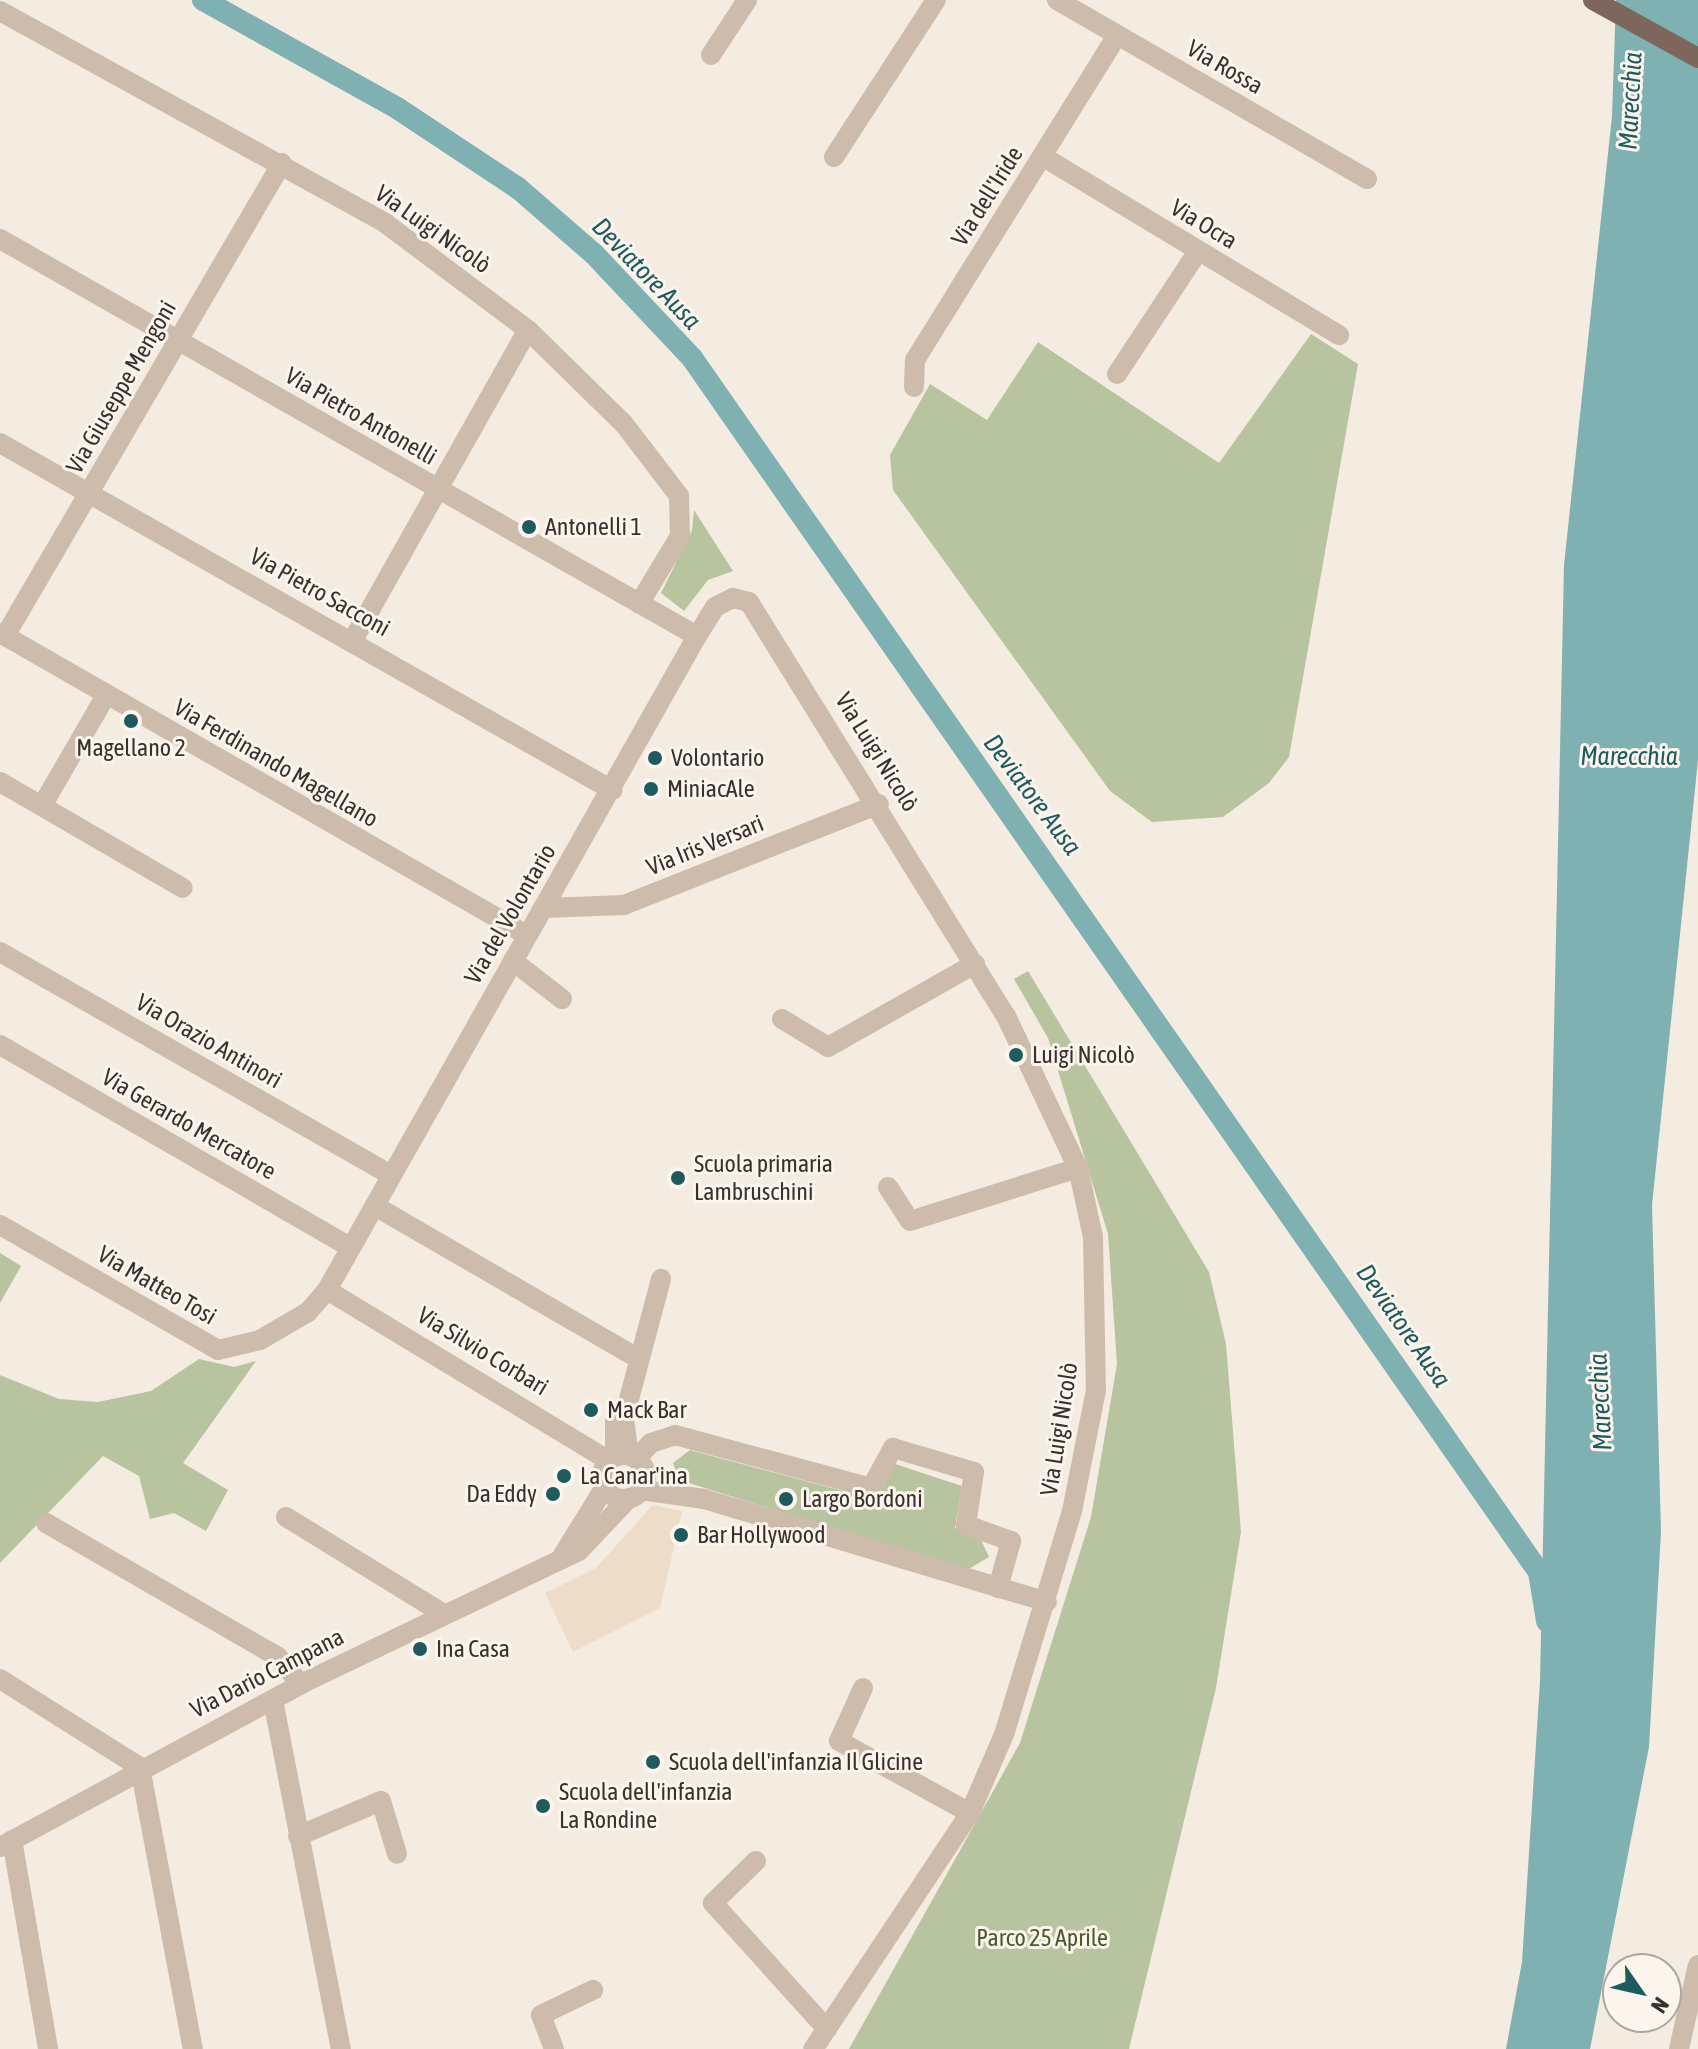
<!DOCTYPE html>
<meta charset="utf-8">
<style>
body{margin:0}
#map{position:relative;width:1698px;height:2049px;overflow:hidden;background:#f4ebe1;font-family:"Asap Condensed",sans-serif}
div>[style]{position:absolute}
.green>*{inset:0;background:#b8c4a0}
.plaza>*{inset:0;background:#ecdcc8}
.water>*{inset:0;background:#7fb0b2}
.canal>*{height:22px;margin:-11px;padding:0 11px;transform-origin:11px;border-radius:11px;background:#7fb0b2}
.minor>*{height:20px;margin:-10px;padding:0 10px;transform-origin:10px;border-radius:10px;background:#cdbbac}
.minor>.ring{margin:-10px;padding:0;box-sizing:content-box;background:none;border:20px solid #cdbbac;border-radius:50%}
.tertiary>*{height:20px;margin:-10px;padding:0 10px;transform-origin:10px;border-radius:10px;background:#cdbbac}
.primary>*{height:20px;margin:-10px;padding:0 10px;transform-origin:10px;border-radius:10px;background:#7d675c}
.dots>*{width:22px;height:22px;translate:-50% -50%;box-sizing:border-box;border:4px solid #fbf5ee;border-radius:50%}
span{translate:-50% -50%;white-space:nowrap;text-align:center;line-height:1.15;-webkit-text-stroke:6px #fbf5ee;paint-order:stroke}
.street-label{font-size:24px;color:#3b302b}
.poi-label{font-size:24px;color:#3b302b}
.left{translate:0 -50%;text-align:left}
.right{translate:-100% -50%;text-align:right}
.park-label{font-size:24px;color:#4a5a2e}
.water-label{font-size:26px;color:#1f5a5e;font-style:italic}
.north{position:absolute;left:1602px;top:1953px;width:80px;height:80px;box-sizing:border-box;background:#fbf5ee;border:2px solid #aea6a0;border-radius:50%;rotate:124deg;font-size:22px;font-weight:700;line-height:32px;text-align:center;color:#3b302b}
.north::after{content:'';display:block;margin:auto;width:28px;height:36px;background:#1f5a5e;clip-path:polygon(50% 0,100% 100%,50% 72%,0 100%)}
</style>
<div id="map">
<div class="green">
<i style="clip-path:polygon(1311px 334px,1358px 364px,1289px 757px,1269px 783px,1223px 817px,1152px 822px,1110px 791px,893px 490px,890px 455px,930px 384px,987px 420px,1038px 342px,1219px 463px)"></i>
<i style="clip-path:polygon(694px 510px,733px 571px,708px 580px,684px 611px,661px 593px,692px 530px)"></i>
<i style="clip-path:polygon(1028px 971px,1209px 1272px,1226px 1344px,1241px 1532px,1216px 1688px,1129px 2049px,849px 2049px,1020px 1743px,1091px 1517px,1117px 1364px,1108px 1234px,1048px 1038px,1014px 979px)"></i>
<i style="clip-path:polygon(0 1253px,21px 1266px,0 1303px)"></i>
<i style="clip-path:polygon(199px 1359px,234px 1367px,256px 1361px,183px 1463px,228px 1490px,206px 1531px,174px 1513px,150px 1519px,139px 1476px,103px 1456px,0 1563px,0 1375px,59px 1399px,98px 1402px,151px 1391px)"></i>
<i style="clip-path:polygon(690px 1450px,876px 1500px,895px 1464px,962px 1486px,955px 1528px,979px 1536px,989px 1557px,967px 1570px,679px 1480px,673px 1463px)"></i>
</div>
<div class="plaza">
<i style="clip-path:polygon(653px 1505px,682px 1511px,660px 1608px,573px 1652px,545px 1593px,596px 1568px)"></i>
</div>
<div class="water">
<i style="clip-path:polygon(1616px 0,1698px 0,1698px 760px,1652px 1205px,1661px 1532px,1649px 1747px,1590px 2049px,1506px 2049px,1522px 1962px,1540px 1681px,1564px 565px,1612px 116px)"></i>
</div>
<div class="canal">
<i style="left:203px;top:0;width:222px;rotate:29.1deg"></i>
<i style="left:397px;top:108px;width:145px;rotate:33.5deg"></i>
<i style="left:518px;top:188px;width:101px;rotate:41deg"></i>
<i style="left:594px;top:254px;width:143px;rotate:46.7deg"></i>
<i style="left:692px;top:358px;width:1480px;rotate:55.1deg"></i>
<i style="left:1539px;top:1572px;width:50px;rotate:80.7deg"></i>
</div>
<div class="minor">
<i style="left:1057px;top:0;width:358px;rotate:30deg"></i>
<i style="left:0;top:11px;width:440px;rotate:28.8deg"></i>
<i style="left:385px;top:223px;width:179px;rotate:36.8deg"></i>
<i style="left:528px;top:330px;width:134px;rotate:44.4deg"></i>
<i style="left:624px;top:424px;width:91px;rotate:52.6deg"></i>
<i style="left:679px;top:496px;width:40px;rotate:88.6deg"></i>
<i style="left:680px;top:536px;width:79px;rotate:121.1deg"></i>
<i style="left:711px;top:55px;width:66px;rotate:-56.8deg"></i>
<i style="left:1042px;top:156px;width:347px;rotate:31.1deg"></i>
<i style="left:834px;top:157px;width:187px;rotate:-57deg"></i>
<i style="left:0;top:239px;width:802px;rotate:29.67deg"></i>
<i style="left:1117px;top:374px;width:147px;rotate:-56.6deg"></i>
<i style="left:914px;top:387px;width:27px;rotate:-88deg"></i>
<i style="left:915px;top:360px;width:383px;rotate:-58.1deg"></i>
<i style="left:0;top:443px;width:704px;rotate:29.55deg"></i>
<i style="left:0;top:633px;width:607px;rotate:29.82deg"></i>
<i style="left:5px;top:636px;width:548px;rotate:-59.65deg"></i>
<i style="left:353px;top:640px;width:356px;rotate:-60.6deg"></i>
<i style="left:0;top:782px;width:211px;rotate:30.1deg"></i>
<i style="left:42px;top:806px;width:128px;rotate:-60deg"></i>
<i style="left:544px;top:908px;width:80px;rotate:-2.1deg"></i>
<i style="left:624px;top:905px;width:274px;rotate:-21.6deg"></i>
<i style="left:0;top:952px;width:450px;rotate:29.7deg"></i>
<i style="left:513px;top:961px;width:62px;rotate:37.8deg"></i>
<i style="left:782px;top:1019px;width:54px;rotate:31.3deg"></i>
<i style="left:828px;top:1047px;width:169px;rotate:-29.5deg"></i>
<i style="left:0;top:1045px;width:405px;rotate:30deg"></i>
<i style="left:888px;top:1187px;width:40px;rotate:57.1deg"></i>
<i style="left:910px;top:1221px;width:176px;rotate:-17.5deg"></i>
<i style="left:375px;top:1206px;width:302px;rotate:30.1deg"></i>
<i style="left:0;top:1225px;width:251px;rotate:29.8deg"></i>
<i style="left:218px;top:1350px;width:43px;rotate:-13.4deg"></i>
<i style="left:260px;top:1340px;width:56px;rotate:-30.3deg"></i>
<i style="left:308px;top:1312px;width:29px;rotate:-49deg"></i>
<i style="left:327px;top:1290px;width:751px;rotate:-60.5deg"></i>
<i style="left:697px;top:636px;width:34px;rotate:-58deg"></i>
<i style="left:715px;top:607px;width:20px;rotate:-27deg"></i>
<i style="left:733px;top:598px;width:16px;rotate:14deg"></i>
<i style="left:749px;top:602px;width:487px;rotate:58.2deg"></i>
<i style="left:1006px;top:1016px;width:168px;rotate:64.7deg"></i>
<i style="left:1078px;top:1168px;width:71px;rotate:77.7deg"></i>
<i style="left:1093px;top:1237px;width:153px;rotate:88.9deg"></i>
<i style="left:1096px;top:1390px;width:123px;rotate:101.2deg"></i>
<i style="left:1072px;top:1511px;width:231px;rotate:106.9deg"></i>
<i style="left:1005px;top:1732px;width:88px;rotate:113.4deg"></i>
<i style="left:970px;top:1813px;width:283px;rotate:123.6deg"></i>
<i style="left:327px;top:1290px;width:330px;rotate:31.2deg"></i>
<i style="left:629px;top:1455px;width:37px;rotate:-98deg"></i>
<i style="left:624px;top:1418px;width:144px;rotate:-75.1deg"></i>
<i class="ring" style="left:602px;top:1455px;width:24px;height:24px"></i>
<i style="left:615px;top:1457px;width:35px;rotate:-90deg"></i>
<i style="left:615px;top:1422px;width:10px;rotate:-24deg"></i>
<i style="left:636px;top:1459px;width:22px;rotate:-47deg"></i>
<i style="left:651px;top:1443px;width:25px;rotate:-18deg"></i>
<i style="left:675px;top:1435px;width:203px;rotate:15.1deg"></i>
<i style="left:871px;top:1488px;width:46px;rotate:-61.2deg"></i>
<i style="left:893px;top:1448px;width:84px;rotate:16.5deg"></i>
<i style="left:974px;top:1472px;width:54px;rotate:98.6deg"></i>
<i style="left:966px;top:1525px;width:48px;rotate:19.6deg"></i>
<i style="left:1011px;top:1541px;width:49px;rotate:105.5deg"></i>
<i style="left:641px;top:1490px;width:64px;rotate:8.1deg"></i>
<i style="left:704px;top:1499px;width:358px;rotate:16.7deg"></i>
<i style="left:286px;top:1517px;width:183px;rotate:31.6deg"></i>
<i style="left:46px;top:1523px;width:268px;rotate:30deg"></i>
<i style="left:278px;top:1657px;width:35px;rotate:50deg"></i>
<i style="left:563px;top:1555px;width:80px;rotate:-58.3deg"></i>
<i style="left:0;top:1679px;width:165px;rotate:32.2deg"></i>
<i style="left:140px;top:1767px;width:287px;rotate:79.4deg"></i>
<i style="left:863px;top:1688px;width:58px;rotate:114.4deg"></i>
<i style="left:839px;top:1741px;width:149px;rotate:28.8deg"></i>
<i style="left:273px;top:1700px;width:356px;rotate:79deg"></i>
<i style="left:298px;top:1836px;width:90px;rotate:-22.9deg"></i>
<i style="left:381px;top:1801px;width:55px;rotate:73.2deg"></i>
<i style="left:12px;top:1840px;width:212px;rotate:80.2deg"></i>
<i style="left:0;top:1847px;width:342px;rotate:-28.4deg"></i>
<i style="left:301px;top:1684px;width:308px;rotate:-25.6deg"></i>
<i style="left:579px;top:1551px;width:73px;rotate:-46.7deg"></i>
<i style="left:756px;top:1861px;width:60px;rotate:135.7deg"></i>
<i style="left:713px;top:1903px;width:170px;rotate:47.9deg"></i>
<i style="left:554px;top:2049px;width:36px;rotate:-111deg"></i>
<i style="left:541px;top:2015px;width:58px;rotate:-25.7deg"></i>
</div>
<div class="tertiary">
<i style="left:1679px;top:2049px;width:86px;rotate:-77.3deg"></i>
</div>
<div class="primary">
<i style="left:1593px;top:0;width:120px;rotate:28.9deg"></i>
</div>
<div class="dots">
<i style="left:529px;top:527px;background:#1f5a5e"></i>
<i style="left:131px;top:721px;background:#1f5a5e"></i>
<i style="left:655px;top:758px;background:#1f5a5e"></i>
<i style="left:651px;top:789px;background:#1f5a5e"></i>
<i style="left:1016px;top:1055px;background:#1f5a5e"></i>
<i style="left:678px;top:1178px;background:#1f5a5e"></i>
<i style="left:591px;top:1410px;background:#1f5a5e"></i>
<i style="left:564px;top:1476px;background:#1f5a5e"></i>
<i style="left:553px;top:1494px;background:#1f5a5e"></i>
<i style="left:786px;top:1499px;background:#1f5a5e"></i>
<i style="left:681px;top:1535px;background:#1f5a5e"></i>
<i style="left:420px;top:1649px;background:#1f5a5e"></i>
<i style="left:653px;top:1762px;background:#1f5a5e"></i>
<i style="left:543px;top:1806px;background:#1f5a5e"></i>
</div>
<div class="street-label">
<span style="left:1225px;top:67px;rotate:30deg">Via Rossa</span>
<span style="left:987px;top:196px;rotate:-58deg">Via dell'Iride</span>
<span style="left:1204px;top:224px;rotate:31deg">Via Ocra</span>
<span style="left:433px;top:229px;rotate:35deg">Via Luigi Nicolò</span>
<span style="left:121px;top:387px;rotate:-60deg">Via Giuseppe Mengoni</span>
<span style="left:361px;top:416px;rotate:30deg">Via Pietro Antonelli</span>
<span style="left:320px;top:592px;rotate:29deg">Via Pietro Sacconi</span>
<span style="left:877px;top:752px;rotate:58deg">Via Luigi Nicolò</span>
<span style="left:276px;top:763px;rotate:30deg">Via Ferdinando Magellano</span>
<span style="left:705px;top:845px;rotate:-22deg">Via Iris Versari</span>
<span style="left:510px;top:914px;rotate:-60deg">Via del Volontario</span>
<span style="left:209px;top:1041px;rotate:30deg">Via Orazio Antinori</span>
<span style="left:189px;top:1124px;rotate:30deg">Via Gerardo Mercatore</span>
<span style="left:157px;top:1285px;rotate:30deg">Via Matteo Tosi</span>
<span style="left:483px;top:1351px;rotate:31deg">Via Silvio Corbari</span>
<span style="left:1059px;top:1429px;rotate:-81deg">Via Luigi Nicolò</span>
<span style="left:267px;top:1673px;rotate:-27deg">Via Dario Campana</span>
</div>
<div class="poi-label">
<span class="left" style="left:545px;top:527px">Antonelli 1</span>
<span style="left:131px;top:748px">Magellano 2</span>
<span class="left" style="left:671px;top:758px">Volontario</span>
<span class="left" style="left:667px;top:789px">MiniacAle</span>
<span class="left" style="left:1032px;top:1055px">Luigi Nicolò</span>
<span class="left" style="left:694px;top:1178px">Scuola primaria<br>Lambruschini</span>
<span class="left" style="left:607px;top:1410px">Mack Bar</span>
<span class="left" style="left:580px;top:1476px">La Canar'ina</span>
<span class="right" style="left:537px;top:1494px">Da Eddy</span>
<span class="left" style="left:802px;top:1499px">Largo Bordoni</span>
<span class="left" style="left:697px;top:1535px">Bar Hollywood</span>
<span class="left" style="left:436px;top:1649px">Ina Casa</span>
<span class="left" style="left:669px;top:1762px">Scuola dell'infanzia Il Glicine</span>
<span class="left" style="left:559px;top:1806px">Scuola dell'infanzia<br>La Rondine</span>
</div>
<div class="park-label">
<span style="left:1042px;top:1938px">Parco 25 Aprile</span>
</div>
<div class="water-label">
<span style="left:1631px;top:101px;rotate:-87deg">Marecchia</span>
<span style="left:646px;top:274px;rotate:46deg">Deviatore Ausa</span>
<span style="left:1629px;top:757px">Marecchia</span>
<span style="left:1032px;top:795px;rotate:53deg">Deviatore Ausa</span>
<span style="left:1403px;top:1326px;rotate:55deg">Deviatore Ausa</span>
<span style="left:1601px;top:1402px;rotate:-93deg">Marecchia</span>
</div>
<div class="north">N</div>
</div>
